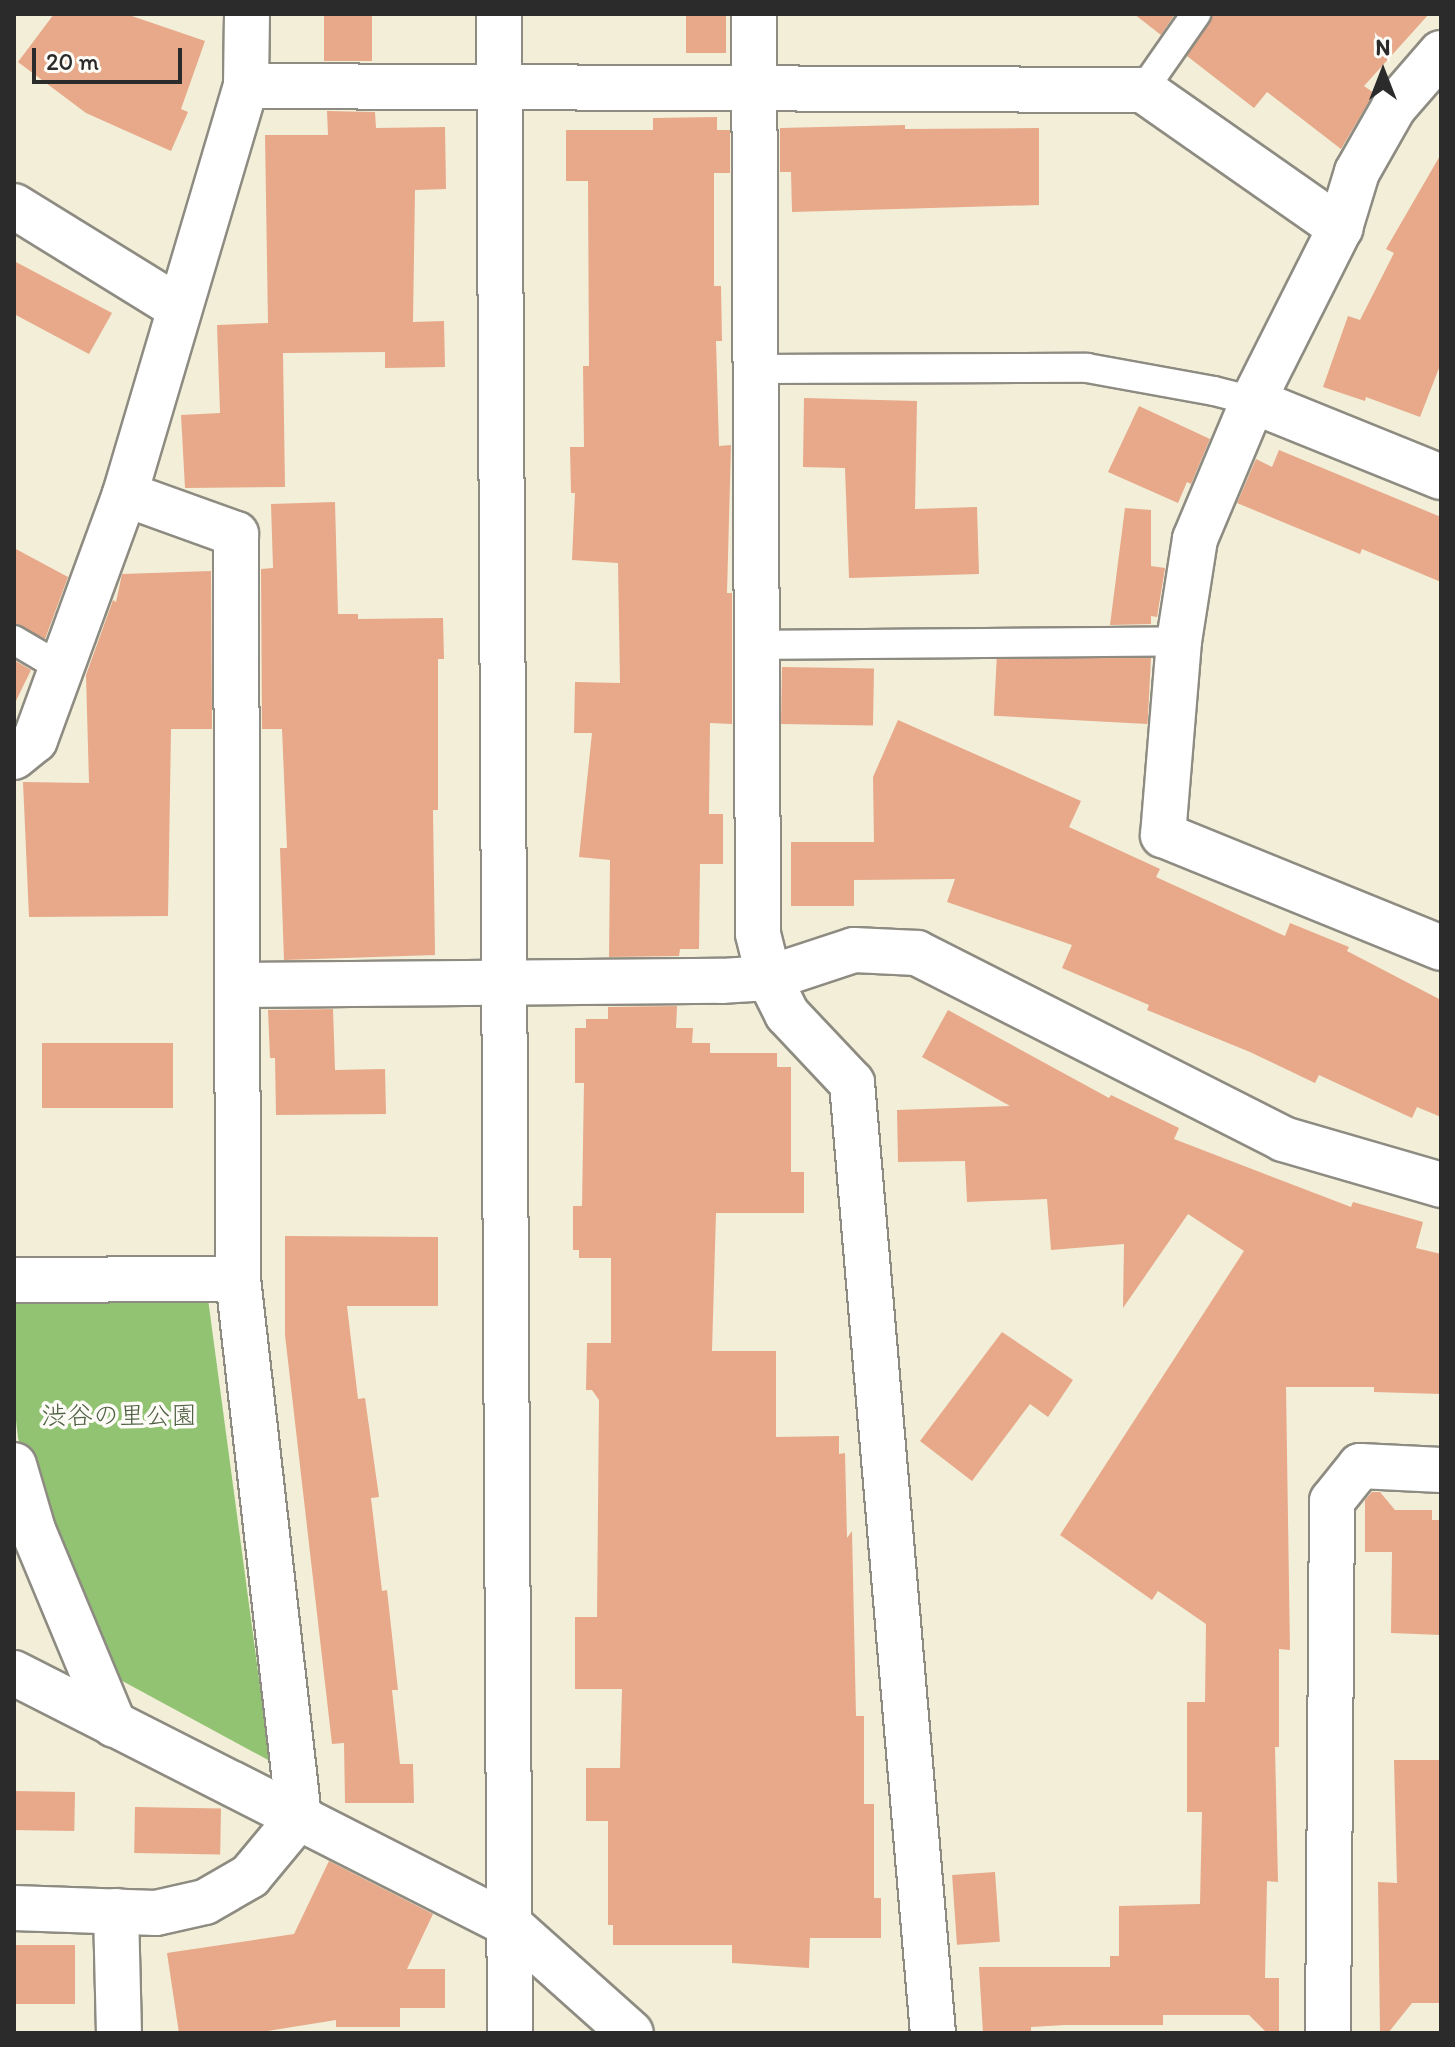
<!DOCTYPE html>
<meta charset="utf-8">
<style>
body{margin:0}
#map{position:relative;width:1455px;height:2047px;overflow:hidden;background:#f2eed8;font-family:Itim,"Klee One",sans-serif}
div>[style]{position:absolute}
.green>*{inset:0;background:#91c373}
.building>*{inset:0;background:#e7a989;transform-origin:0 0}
.roads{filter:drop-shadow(2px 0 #8e8c82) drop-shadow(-2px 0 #8e8c82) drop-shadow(0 2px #8e8c82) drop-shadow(0 -2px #8e8c82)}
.service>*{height:28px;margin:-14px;padding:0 14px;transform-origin:14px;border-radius:14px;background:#fff}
.minor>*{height:44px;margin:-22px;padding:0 22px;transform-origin:22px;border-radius:22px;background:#fff}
.tertiary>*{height:44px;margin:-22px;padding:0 22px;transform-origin:22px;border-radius:22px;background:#fff}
span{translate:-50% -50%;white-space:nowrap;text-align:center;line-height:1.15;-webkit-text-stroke:7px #fdfcf7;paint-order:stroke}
.park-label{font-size:26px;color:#4f6044}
.frame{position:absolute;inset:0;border:16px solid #2b2b2b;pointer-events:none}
.north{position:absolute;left:1343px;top:32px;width:80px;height:80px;-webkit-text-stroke:6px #fdfcf7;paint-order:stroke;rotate:0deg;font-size:22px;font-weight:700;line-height:32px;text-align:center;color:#2b2b2b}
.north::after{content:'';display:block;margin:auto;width:28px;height:36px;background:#2b2b2b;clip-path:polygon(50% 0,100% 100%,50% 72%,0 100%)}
.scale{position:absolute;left:32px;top:48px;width:150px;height:36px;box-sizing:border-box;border:4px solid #2b2b2b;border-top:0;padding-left:10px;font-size:24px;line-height:28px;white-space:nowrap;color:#2b2b2b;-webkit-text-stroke:6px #fdfcf7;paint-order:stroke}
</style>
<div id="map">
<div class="green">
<i style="clip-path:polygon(14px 1297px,208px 1299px,270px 1761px,104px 1671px,43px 1526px,18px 1438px,14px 1403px)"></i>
</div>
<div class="building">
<i style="clip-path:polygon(54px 14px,126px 14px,205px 41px,181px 109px,188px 112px,171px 151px,86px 113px,18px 62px)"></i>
<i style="left:324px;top:14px;width:48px;height:47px"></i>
<i style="left:686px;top:14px;width:40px;height:39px"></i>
<i style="clip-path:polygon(1134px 14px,1175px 14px,1161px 35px)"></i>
<i style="clip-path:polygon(1213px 14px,1429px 14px,1364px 86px,1374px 93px,1341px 149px,1267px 92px,1254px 108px,1187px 56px)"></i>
<i style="clip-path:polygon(327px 111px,375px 112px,376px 128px,445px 127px,446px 189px,415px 190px,413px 322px,444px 321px,445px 367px,385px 368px,385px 352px,283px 353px,285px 487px,185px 488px,181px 415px,220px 413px,217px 325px,268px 323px,265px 135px,328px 135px)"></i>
<i style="clip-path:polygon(717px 117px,717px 130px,730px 130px,730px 173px,714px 173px,714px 286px,721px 286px,722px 341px,716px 341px,719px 446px,731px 445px,727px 593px,732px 593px,732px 724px,710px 723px,709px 814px,723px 814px,723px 864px,700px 864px,699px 949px,680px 949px,679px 956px,609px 957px,610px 860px,579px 857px,592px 733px,574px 733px,575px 682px,620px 683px,618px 563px,572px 560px,575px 493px,571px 493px,570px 447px,584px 447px,583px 366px,589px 366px,588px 181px,566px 181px,566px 130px,653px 130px,653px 118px)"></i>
<i style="clip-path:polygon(905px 125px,905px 129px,1039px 128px,1039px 205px,792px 212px,791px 172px,780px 172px,780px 128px)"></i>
<i style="clip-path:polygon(1441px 154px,1441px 363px,1420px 417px,1366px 397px,1365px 401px,1323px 387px,1348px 316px,1360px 320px,1394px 253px,1386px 249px)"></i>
<i style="clip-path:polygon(14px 261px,112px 313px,89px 354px,14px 314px)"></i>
<i style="clip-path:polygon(804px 398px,917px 401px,915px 509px,977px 507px,979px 574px,849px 578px,845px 468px,803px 467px)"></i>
<i style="clip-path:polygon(1139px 406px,1210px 439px,1191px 484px,1187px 482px,1178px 503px,1108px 472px)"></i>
<i style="clip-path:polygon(1279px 450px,1441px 517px,1441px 582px,1362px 549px,1360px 554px,1237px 503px,1256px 459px,1272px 467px)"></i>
<i style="clip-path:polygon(335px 502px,338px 614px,358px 614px,358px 619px,443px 618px,444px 659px,438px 659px,438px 810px,433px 810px,435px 955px,284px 960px,280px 848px,287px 848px,282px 729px,262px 729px,261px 569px,273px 568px,271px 504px)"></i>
<i style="clip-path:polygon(1125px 508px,1151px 510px,1151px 566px,1165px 568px,1157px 617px,1151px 616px,1151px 624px,1110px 625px)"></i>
<i style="clip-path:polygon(14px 548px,68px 577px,45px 639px,14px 623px)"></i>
<i style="clip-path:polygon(211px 571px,212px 729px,171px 729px,168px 916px,29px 917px,23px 782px,89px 783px,86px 675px,113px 600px,116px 602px,122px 574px)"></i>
<i style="left:1151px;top:658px;width:66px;height:154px;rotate:93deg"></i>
<i style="clip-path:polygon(14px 660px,31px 670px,14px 705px)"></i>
<i style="left:782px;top:667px;width:92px;height:57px;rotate:1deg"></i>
<i style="clip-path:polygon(898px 720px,1081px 801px,1069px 827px,1160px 869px,1156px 877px,1285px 936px,1290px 923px,1349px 947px,1347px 951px,1441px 1000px,1441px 1117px,1417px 1107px,1412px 1118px,1319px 1075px,1315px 1083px,1250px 1052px,1147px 1010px,1149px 1005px,1062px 968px,1072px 945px,947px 902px,955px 879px,854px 880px,854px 906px,791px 906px,791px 842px,874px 842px,873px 777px)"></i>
<i style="clip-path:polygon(677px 1006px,676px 1028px,693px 1028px,692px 1043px,710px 1043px,710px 1053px,777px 1053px,777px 1067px,791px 1067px,791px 1172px,804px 1172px,804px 1213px,716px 1213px,712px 1351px,776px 1351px,776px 1437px,839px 1436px,839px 1454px,845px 1453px,847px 1538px,852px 1531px,856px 1716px,864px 1716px,864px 1804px,874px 1804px,874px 1898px,881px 1898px,881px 1938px,810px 1938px,809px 1968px,732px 1963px,732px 1945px,613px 1945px,613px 1925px,608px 1925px,608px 1821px,586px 1821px,586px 1768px,620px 1768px,622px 1689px,575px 1689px,575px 1617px,597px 1617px,599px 1400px,592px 1390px,586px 1390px,587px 1343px,611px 1343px,611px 1258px,579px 1258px,579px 1250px,573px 1250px,573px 1206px,582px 1206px,584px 1083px,575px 1083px,575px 1028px,586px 1028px,586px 1019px,608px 1019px,608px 1007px)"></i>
<i style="clip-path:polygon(333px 1009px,335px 1070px,385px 1069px,386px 1114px,276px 1115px,275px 1058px,270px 1058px,268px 1010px)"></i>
<i style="clip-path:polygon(948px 1010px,1109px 1098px,1111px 1095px,1179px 1128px,1174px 1139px,1351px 1207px,1353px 1202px,1423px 1222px,1416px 1248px,1441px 1254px,1441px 1394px,1374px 1392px,1374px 1387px,1286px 1387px,1290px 1650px,1279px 1649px,1279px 1747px,1275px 1747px,1278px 1882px,1267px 1881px,1265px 1978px,1279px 1978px,1279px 2033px,1267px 2033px,1249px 2015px,1163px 2015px,1163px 2025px,1065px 2025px,1031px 2027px,1031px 2033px,983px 2033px,979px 1967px,1110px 1967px,1110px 1956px,1119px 1956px,1119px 1906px,1200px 1904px,1202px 1812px,1187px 1812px,1187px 1702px,1205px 1702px,1206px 1624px,1158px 1591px,1152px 1600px,1060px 1535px,1244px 1251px,1188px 1214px,1123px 1308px,1124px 1244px,1051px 1250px,1047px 1199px,967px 1202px,965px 1161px,898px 1162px,897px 1110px,1010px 1106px,922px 1057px)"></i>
<i style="left:42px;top:1043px;width:131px;height:65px"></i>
<i style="clip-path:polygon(285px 1236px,438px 1237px,438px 1306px,347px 1306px,358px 1399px,365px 1398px,379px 1497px,371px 1498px,382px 1591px,387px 1590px,398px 1690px,392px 1690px,400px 1764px,413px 1764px,414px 1803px,345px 1803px,344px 1743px,332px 1744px,285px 1335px)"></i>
<i style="clip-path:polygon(1002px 1332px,1073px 1380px,1048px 1417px,1030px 1404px,972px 1481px,920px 1441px)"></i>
<i style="clip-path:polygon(1372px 1492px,1380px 1492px,1395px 1510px,1432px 1510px,1432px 1520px,1441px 1520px,1441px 1635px,1391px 1633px,1392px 1552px,1365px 1552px,1365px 1500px)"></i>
<i style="clip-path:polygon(1394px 1760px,1441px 1760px,1441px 2003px,1412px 2003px,1388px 2033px,1380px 2033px,1378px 1882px,1397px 1883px)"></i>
<i style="left:14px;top:1791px;width:61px;height:39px;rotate:1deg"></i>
<i style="left:135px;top:1807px;width:86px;height:46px;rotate:1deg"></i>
<i style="clip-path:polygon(329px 1861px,433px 1914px,407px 1969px,445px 1969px,445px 2008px,400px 2008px,400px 2027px,336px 2027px,336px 2020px,255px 2033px,179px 2033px,167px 1953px,294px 1934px)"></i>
<i style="left:995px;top:1872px;width:70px;height:43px;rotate:86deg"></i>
<i style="left:14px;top:1945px;width:61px;height:59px"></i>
</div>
<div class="roads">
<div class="service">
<i style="left:1143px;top:90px;width:93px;rotate:-55.1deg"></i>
<i style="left:755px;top:369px;width:332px;rotate:-0.2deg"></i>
<i style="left:1087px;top:368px;width:129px;rotate:10.3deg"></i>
<i style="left:1214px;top:391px;width:40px;rotate:14.4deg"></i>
<i style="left:14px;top:640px;width:53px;rotate:30.4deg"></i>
<i style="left:759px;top:645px;width:420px;rotate:-0.5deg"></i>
</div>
<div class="minor">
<i style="left:754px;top:14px;width:920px;rotate:89.75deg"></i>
<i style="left:758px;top:934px;width:45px;rotate:76deg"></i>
<i style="left:769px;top:978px;width:40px;rotate:63.4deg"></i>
<i style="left:787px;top:1014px;width:95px;rotate:46.7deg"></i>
<i style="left:852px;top:1083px;width:953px;rotate:85.13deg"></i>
<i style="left:1441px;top:53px;width:72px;rotate:131deg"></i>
<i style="left:1394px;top:107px;width:75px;rotate:119.6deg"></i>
<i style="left:1357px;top:172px;width:59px;rotate:106.9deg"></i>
<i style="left:1340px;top:228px;width:194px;rotate:116.7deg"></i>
<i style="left:1253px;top:401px;width:150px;rotate:112.8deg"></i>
<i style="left:1195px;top:539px;width:103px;rotate:98.9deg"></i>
<i style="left:1179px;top:641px;width:195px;rotate:94.7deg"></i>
<i style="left:1163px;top:835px;width:300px;rotate:22.1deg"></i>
<i style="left:246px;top:86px;width:897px;rotate:0.26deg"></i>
<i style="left:1143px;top:90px;width:241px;rotate:35deg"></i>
<i style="left:14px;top:206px;width:194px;rotate:31.7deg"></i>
<i style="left:1253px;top:401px;width:203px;rotate:22deg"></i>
<i style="left:14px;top:757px;width:27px;rotate:-39deg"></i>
<i style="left:35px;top:740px;width:262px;rotate:-69.9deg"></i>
<i style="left:125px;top:494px;width:426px;rotate:-73.5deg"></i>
<i style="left:246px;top:86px;width:72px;rotate:-89.2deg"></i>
<i style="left:238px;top:985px;width:484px;rotate:-0.5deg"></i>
<i style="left:722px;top:981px;width:47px;rotate:-3.7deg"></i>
<i style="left:769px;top:978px;width:89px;rotate:-18.2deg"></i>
<i style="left:854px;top:950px;width:63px;rotate:2.7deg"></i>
<i style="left:917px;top:953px;width:411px;rotate:26.9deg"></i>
<i style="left:1283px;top:1139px;width:165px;rotate:16.2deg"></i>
<i style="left:14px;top:1280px;width:224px;rotate:-0.3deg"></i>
<i style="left:14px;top:1465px;width:68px;rotate:73.7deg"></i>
<i style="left:33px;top:1530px;width:211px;rotate:67.4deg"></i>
<i style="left:14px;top:1673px;width:556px;rotate:26.93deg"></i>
<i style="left:510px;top:1925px;width:162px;rotate:41.8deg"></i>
<i style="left:14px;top:1908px;width:142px;rotate:2deg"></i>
<i style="left:156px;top:1913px;width:50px;rotate:-12.7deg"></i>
<i style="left:205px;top:1902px;width:52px;rotate:-30deg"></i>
<i style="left:250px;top:1876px;width:77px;rotate:-50.3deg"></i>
<i style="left:299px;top:1817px;width:541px;rotate:-96.47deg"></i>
<i style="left:238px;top:1279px;width:745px;rotate:-90.15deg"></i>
<i style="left:236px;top:534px;width:118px;rotate:-160.2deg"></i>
<i style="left:116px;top:1911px;width:122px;rotate:88.6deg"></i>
<i style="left:1328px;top:2033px;width:532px;rotate:-89.57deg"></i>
<i style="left:1332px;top:1501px;width:45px;rotate:-51.3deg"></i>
<i style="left:1360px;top:1466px;width:81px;rotate:2.8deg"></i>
</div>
<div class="tertiary">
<i style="left:499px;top:14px;width:2019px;rotate:89.69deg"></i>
</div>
</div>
<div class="park-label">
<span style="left:119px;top:1416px">渋谷の里公園</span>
</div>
<div class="frame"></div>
<div class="north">N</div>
<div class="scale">20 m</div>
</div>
